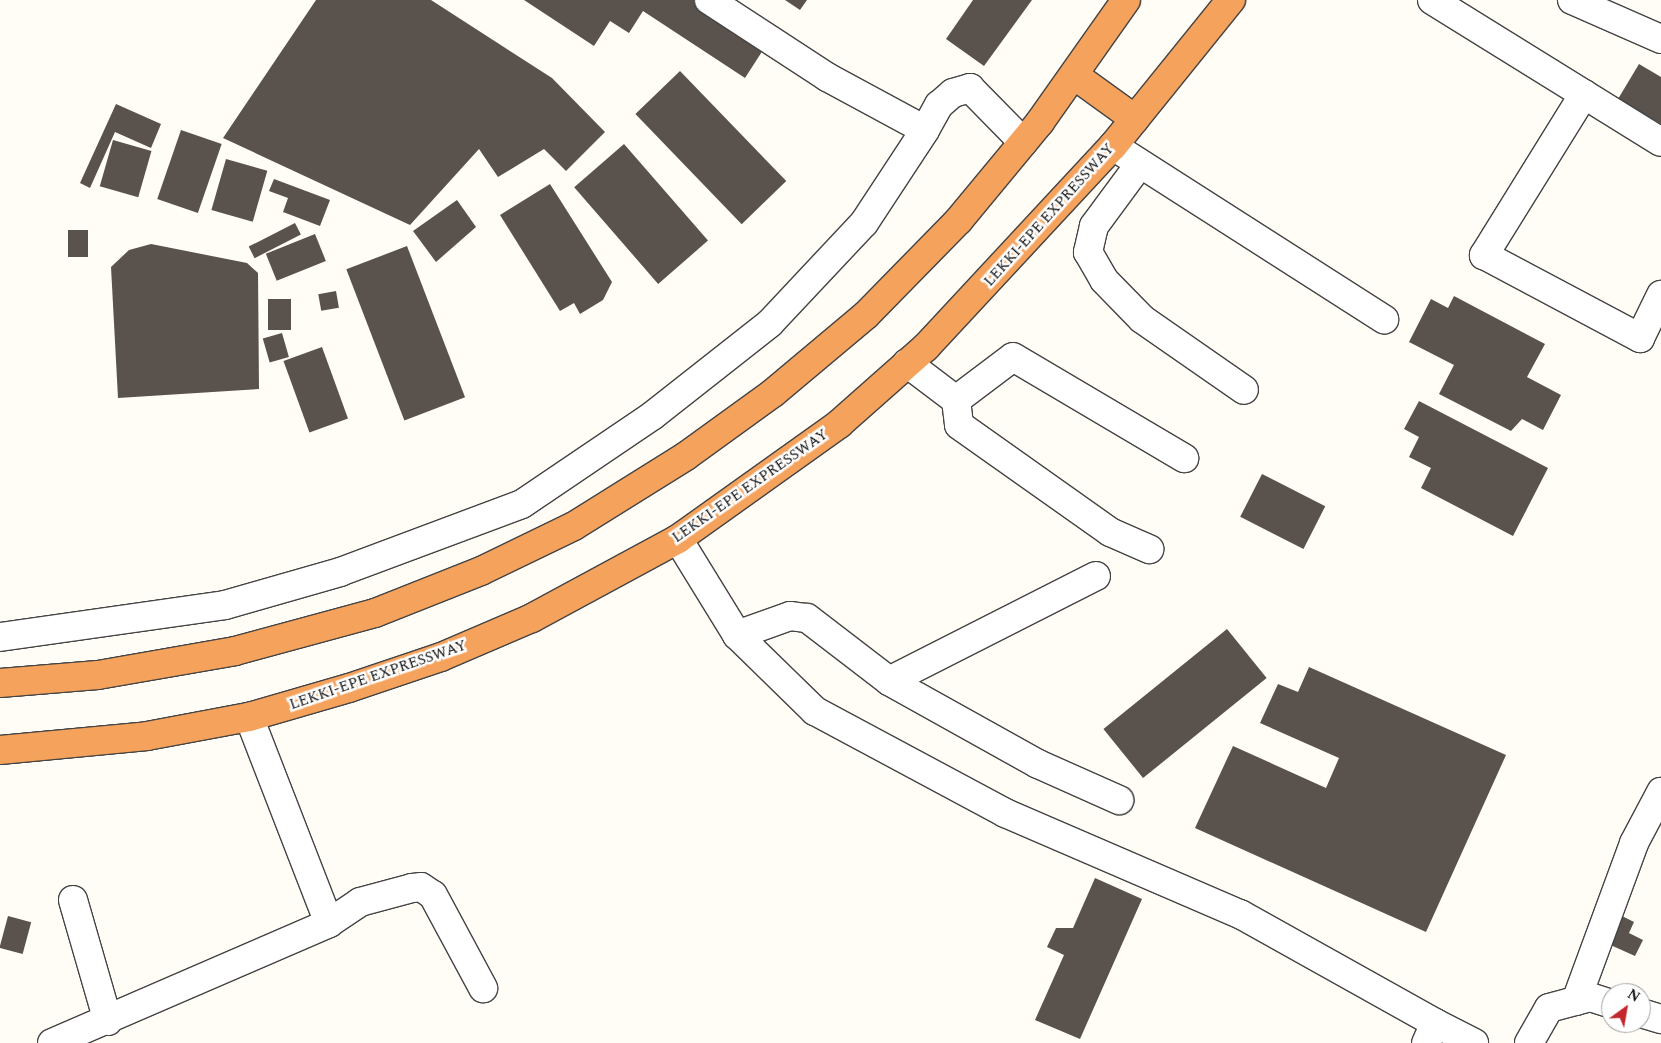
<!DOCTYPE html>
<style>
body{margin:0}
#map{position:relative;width:1661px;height:1043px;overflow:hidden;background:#fffdf5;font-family:Spectral,serif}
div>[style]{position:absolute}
.building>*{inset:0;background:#5a524d;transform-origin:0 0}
.roads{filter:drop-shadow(1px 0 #444) drop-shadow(-1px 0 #444) drop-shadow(0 1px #444) drop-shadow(0 -1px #444)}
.minor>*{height:28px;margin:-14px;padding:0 14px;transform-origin:14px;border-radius:14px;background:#fff}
.highway>*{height:28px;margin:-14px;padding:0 14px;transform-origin:14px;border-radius:14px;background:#f5a25d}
span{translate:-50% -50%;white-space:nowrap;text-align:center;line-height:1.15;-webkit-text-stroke:5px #fff;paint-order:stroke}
.street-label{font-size:15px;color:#111}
.north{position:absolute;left:1601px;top:983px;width:50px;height:50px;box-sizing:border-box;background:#fff;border:1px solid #a0a0a0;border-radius:50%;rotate:32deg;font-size:14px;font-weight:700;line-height:20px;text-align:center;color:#111}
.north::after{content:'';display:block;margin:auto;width:18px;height:22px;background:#c4262e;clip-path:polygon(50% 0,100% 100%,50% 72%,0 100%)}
</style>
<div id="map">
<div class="building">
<i style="clip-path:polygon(316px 0,431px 0,552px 78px,605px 132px,566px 171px,544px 149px,498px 177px,479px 149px,410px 225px,223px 138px)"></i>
<i style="clip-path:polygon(524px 0,694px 0,765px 47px,745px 78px,643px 11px,629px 33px,610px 21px,594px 46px)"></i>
<i style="clip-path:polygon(785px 0,807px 0,800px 10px)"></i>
<i style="clip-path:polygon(973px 0,1032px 0,984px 66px,946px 39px)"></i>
<i style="clip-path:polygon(1639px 64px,1661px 77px,1661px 124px,1618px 99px)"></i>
<i style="left:680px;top:71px;width:153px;height:62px;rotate:46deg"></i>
<i style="clip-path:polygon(116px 104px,161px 124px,151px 148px,115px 132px,90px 188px,80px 183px)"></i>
<i style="left:181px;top:130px;width:43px;height:73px;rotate:19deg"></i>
<i style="left:113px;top:140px;width:40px;height:48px;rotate:16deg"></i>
<i style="left:624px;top:144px;width:128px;height:66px;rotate:49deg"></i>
<i style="left:226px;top:159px;width:43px;height:53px;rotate:16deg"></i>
<i style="clip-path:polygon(274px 179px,330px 200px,320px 226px,283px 212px,288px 198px,269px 191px)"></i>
<i style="clip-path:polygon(550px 184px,612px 282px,603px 300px,580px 314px,574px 303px,560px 311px,500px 215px)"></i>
<i style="clip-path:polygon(457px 200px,476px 227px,436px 262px,413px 231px)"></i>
<i style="left:295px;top:223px;width:13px;height:52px;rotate:63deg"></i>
<i style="left:68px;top:230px;width:20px;height:27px"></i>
<i style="left:315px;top:234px;width:29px;height:53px;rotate:68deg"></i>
<i style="clip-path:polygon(151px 244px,247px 263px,258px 273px,259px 389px,118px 398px,111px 267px,129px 250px)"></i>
<i style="left:407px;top:246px;width:162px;height:65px;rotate:69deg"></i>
<i style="left:336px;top:291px;width:17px;height:18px;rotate:80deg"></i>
<i style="clip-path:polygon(1454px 296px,1545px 344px,1527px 377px,1561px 395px,1543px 430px,1522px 419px,1511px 431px,1439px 394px,1454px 365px,1409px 342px,1431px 299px,1448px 308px)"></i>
<i style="left:268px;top:299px;width:23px;height:31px"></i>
<i style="left:282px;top:333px;width:25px;height:20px;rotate:74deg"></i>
<i style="left:322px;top:347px;width:76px;height:41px;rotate:70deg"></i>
<i style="clip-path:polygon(1419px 401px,1548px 468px,1513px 536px,1421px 488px,1431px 468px,1409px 457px,1419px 437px,1404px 429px)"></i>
<i style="left:1262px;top:474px;width:71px;height:48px;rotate:27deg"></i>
<i style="left:1227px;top:629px;width:63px;height:159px;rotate:51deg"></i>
<i style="clip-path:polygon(1309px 667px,1506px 755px,1426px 932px,1195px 828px,1233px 746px,1326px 788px,1339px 758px,1260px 723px,1278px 684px,1298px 692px)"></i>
<i style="clip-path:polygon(1095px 878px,1142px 899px,1080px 1039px,1035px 1020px,1064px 955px,1047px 947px,1056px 928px,1073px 928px)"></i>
<i style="clip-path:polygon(1620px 915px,1634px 922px,1629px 933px,1643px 940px,1635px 956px,1606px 943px)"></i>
<i style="left:8px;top:916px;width:24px;height:33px;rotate:15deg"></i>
</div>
<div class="roads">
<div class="minor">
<i style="left:709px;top:0;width:141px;rotate:33.1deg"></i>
<i style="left:827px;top:77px;width:111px;rotate:28.4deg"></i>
<i style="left:925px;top:130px;width:29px;rotate:-61deg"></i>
<i style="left:939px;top:105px;width:18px;rotate:-41deg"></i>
<i style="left:953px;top:93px;width:18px;rotate:-16deg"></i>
<i style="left:970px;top:88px;width:76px;rotate:45.5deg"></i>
<i style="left:1432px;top:0;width:269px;rotate:31.8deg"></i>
<i style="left:1572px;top:0;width:97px;rotate:23.7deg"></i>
<i style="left:1584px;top:94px;width:190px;rotate:121.8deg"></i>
<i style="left:1484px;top:255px;width:177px;rotate:28deg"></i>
<i style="left:1640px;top:338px;width:48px;rotate:-64deg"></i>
<i style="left:1113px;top:146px;width:322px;rotate:32.6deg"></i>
<i style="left:1139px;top:165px;width:76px;rotate:126.4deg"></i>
<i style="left:1094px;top:226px;width:27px;rotate:103deg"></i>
<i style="left:1088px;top:252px;width:32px;rotate:60deg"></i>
<i style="left:1104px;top:280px;width:54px;rotate:45.7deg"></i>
<i style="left:1142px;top:319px;width:124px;rotate:34.8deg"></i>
<i style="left:907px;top:363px;width:61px;rotate:37.1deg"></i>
<i style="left:956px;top:400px;width:71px;rotate:-37deg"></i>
<i style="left:1013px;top:357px;width:199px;rotate:30.6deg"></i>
<i style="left:956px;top:400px;width:25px;rotate:83deg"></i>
<i style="left:959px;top:425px;width:185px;rotate:35.3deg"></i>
<i style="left:1110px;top:532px;width:43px;rotate:23.6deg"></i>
<i style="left:678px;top:539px;width:113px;rotate:58.4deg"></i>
<i style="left:737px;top:635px;width:109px;rotate:44.3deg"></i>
<i style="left:815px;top:711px;width:216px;rotate:28.2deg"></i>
<i style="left:1005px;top:813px;width:256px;rotate:23.3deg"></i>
<i style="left:1240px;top:914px;width:223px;rotate:29.2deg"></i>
<i style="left:1435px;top:1023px;width:22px;rotate:114deg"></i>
<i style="left:737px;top:635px;width:56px;rotate:-19.7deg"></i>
<i style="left:790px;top:616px;width:17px;rotate:7deg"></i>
<i style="left:807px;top:618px;width:103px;rotate:37.5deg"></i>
<i style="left:889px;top:681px;width:171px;rotate:29.1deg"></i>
<i style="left:1038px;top:764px;width:89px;rotate:24deg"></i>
<i style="left:0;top:637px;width:227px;rotate:-8.1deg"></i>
<i style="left:225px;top:605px;width:120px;rotate:-16deg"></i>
<i style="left:340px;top:572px;width:194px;rotate:-20.5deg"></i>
<i style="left:522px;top:504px;width:157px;rotate:-34.1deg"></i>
<i style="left:652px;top:416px;width:150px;rotate:-38.2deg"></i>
<i style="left:770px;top:323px;width:137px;rotate:-46.8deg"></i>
<i style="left:864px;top:223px;width:111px;rotate:-56.7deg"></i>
<i style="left:889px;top:681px;width:232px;rotate:-26.9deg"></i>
<i style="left:249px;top:717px;width:221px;rotate:68.8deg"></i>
<i style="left:73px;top:900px;width:126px;rotate:73.9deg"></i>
<i style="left:1576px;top:1001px;width:168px;rotate:-69.8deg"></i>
<i style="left:1634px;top:843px;width:58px;rotate:-62.1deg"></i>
<i style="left:1641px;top:1013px;width:21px;rotate:17deg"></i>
<i style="left:1435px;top:1023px;width:44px;rotate:27.1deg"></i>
<i style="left:52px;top:1043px;width:302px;rotate:-23.4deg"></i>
<i style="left:329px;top:923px;width:37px;rotate:-34deg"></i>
<i style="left:360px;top:902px;width:54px;rotate:-15.1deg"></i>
<i style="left:412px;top:888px;width:9px;rotate:-6deg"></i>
<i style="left:421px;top:887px;width:14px;rotate:34deg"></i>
<i style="left:433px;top:895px;width:106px;rotate:61.7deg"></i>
<i style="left:1529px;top:1043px;width:40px;rotate:-60.3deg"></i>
<i style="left:1549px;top:1008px;width:42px;rotate:-15deg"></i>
<i style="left:1590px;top:997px;width:22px;rotate:18deg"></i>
</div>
<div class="highway">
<i style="left:1074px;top:75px;width:75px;rotate:35.8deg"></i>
<i style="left:0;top:683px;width:98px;rotate:-4.7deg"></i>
<i style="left:98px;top:675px;width:139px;rotate:-9.9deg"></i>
<i style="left:235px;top:651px;width:145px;rotate:-15.2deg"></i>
<i style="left:375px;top:613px;width:114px;rotate:-21.6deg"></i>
<i style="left:481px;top:571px;width:103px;rotate:-25.8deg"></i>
<i style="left:574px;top:526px;width:132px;rotate:-32deg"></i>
<i style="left:686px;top:456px;width:107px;rotate:-35.9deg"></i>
<i style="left:773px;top:393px;width:121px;rotate:-40deg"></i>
<i style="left:866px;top:315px;width:133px;rotate:-45.6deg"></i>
<i style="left:959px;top:220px;width:127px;rotate:-50.4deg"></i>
<i style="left:1040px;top:122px;width:149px;rotate:-54.8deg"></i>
<i style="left:0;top:750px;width:148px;rotate:-5.4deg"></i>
<i style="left:147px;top:736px;width:104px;rotate:-10.6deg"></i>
<i style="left:249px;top:717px;width:104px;rotate:-16.2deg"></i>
<i style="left:349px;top:688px;width:97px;rotate:-18.6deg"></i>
<i style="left:441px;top:657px;width:99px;rotate:-23.2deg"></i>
<i style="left:532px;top:618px;width:166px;rotate:-28.4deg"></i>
<i style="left:678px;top:539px;width:198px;rotate:-35.5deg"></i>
<i style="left:839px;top:424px;width:116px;rotate:-41.5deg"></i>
<i style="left:926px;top:347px;width:275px;rotate:-47.1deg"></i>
<i style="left:1113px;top:146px;width:188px;rotate:-51.1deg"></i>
</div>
</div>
<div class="street-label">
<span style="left:1049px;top:215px;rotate:-48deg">LEKKI-EPE EXPRESSWAY</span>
<span style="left:750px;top:486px;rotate:-35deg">LEKKI-EPE EXPRESSWAY</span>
<span style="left:378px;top:675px;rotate:-19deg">LEKKI-EPE EXPRESSWAY</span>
</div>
<div class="north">N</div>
</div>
